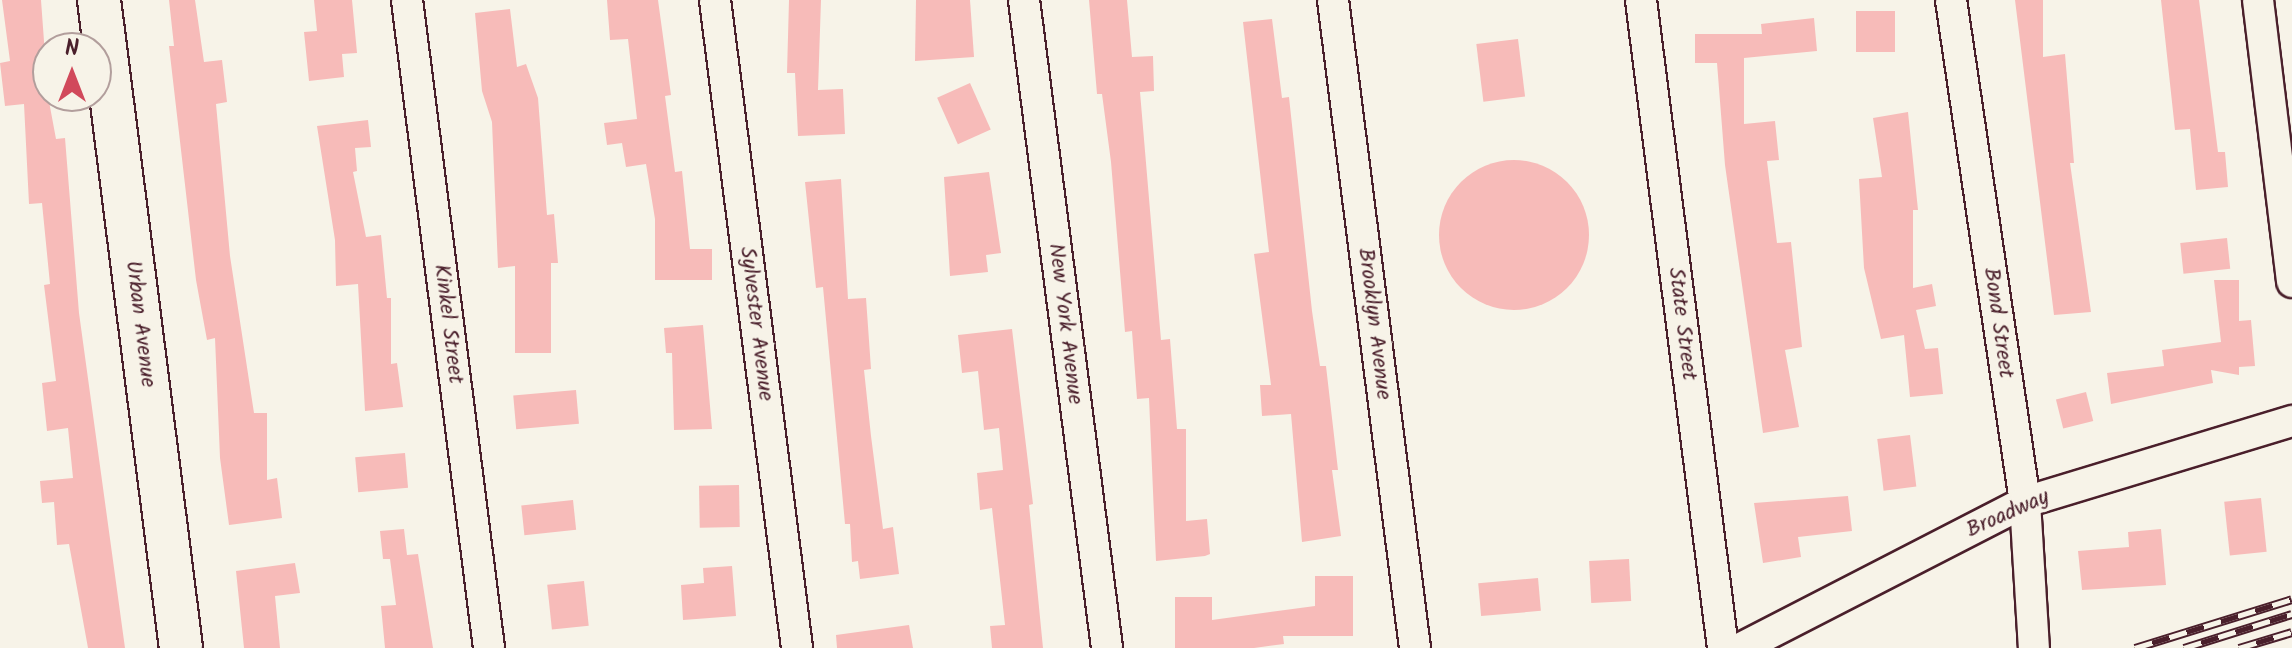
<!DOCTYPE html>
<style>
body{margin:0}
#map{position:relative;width:2292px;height:648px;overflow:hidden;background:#f7f3e8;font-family:Kalam,sans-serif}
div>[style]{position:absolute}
.building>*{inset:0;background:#f7bbb9;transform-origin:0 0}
.round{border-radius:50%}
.roads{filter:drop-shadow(2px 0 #4a1f2b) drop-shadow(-2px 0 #4a1f2b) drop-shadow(0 2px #4a1f2b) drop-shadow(0 -2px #4a1f2b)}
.street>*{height:30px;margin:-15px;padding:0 15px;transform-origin:15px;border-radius:15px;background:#f7f3e8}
.secondary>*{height:42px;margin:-21px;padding:0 21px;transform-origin:21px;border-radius:21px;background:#f7f3e8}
.rail>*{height:9px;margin-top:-4.5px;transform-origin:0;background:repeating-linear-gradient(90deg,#f7f3e8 0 18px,#4a1f2b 0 36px);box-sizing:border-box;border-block:2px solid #4a1f2b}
span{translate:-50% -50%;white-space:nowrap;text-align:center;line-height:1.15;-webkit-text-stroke:6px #f7f3e8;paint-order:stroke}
.street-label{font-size:22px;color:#4a1f2b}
.north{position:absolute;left:32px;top:32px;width:80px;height:80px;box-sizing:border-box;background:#f7f3e8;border:2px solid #b29e9c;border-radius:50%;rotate:0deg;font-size:22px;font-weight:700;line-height:32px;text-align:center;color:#4a1f2b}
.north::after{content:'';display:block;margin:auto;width:28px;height:36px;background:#d1495b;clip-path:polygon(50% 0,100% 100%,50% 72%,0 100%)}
</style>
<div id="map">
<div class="building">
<i style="clip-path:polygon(2px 0,41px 0,48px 96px,56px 139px,65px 138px,79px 313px,125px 648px,88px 648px,69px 544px,57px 545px,54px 502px,42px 503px,40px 481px,73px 478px,68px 428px,47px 431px,42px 383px,56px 381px,44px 285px,50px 284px,42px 203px,29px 204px,24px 104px,5px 106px,0 63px,10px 61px)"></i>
<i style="clip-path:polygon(169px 0,195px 0,204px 62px,222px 60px,227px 102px,216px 104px,230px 256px,254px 413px,267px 413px,267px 480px,277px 478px,282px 518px,229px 525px,220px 458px,215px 338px,207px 340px,196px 280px,169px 46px,174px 46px)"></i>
<i style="clip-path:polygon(314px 0,352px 0,357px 53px,342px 54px,344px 77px,309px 81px,304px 32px,317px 31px)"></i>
<i style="clip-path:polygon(607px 0,658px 0,671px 95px,665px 96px,675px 172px,682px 171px,690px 249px,712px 249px,712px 280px,655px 280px,655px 219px,646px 164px,626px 167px,622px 143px,607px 145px,604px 123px,637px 119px,628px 39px,610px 40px)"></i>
<i style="clip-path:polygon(789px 0,821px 0,818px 90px,843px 89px,845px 134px,798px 136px,795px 73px,787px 73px)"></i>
<i style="clip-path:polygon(916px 0,970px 0,974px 57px,915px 61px)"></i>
<i style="clip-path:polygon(1089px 0,1127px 0,1132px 57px,1153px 56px,1154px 91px,1140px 92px,1161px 340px,1170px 339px,1177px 429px,1186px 429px,1186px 521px,1207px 519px,1210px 554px,1205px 556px,1156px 561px,1149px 398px,1137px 399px,1132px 331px,1125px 332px,1111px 162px,1102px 94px,1097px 94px)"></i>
<i style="clip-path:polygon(2015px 0,2043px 0,2043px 57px,2065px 54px,2074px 163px,2070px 163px,2091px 312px,2054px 315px)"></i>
<i style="clip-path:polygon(2161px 0,2199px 0,2218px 152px,2225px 152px,2228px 187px,2196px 190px,2190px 129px,2175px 130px)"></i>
<i style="clip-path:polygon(510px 9px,517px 67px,526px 64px,538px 98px,547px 215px,554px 214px,558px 263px,551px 263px,551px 353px,515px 353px,515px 266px,498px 268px,492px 122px,482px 91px,475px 13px)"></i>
<i style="left:1856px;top:11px;width:39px;height:41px"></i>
<i style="clip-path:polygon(1814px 18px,1817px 51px,1744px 58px,1744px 124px,1775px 121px,1779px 160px,1767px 161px,1777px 243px,1791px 242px,1802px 347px,1785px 350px,1799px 427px,1763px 433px,1725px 165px,1717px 63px,1695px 63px,1695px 34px,1762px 34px,1761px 24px)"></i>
<i style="clip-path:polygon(1272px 19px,1282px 98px,1289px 97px,1312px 311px,1320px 366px,1326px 366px,1338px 470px,1332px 470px,1341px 536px,1302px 542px,1291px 414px,1262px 416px,1260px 385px,1271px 385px,1254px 254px,1269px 252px,1243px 22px)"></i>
<i style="left:1518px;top:39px;width:58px;height:42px;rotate:83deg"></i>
<i style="left:970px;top:83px;width:51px;height:36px;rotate:66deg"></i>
<i style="clip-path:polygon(1908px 112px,1918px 210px,1913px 210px,1913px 288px,1932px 284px,1936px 306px,1916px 310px,1925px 349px,1938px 348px,1943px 394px,1910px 397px,1904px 335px,1881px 339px,1864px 268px,1859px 179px,1882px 177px,1873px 118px)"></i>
<i style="clip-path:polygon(368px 120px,371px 147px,355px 148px,357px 171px,353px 172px,366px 237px,381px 235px,387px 298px,391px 298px,391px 364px,397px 363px,403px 407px,365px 411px,358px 284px,336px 286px,335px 240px,317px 126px)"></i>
<i class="round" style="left:1439px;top:160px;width:150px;height:150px"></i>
<i style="clip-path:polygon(989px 172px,1001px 253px,986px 255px,988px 272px,950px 276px,944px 177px)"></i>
<i style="clip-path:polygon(841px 179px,848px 299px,866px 298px,871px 369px,864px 370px,871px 436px,883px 529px,893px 527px,899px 574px,860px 579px,858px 561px,852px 562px,850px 524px,845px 524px,823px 287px,816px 288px,805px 182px)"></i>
<i style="left:2227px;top:238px;width:31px;height:47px;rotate:84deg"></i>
<i style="clip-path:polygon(2214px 280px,2239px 280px,2239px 321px,2251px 320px,2255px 366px,2239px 367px,2239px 375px,2211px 370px,2213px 383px,2111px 404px,2107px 373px,2164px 366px,2162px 350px,2221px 342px)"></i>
<i style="clip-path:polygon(703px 325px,712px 429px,674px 430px,672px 353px,666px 353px,664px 328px)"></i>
<i style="clip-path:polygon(1012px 329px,1033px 504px,1029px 505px,1043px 648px,992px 648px,990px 626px,1005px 625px,992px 508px,980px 510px,977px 473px,1003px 470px,999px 428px,984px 430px,978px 371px,962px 373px,958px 335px)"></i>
<i style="left:576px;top:390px;width:34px;height:63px;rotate:85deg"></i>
<i style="left:2086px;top:392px;width:30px;height:31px;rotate:76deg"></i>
<i style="left:1910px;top:435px;width:52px;height:33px;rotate:83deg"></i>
<i style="left:405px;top:453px;width:35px;height:50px;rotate:85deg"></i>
<i style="left:739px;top:485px;width:42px;height:40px;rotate:89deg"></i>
<i style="clip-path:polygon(1848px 496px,1852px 531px,1798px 537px,1801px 557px,1763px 563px,1754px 503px)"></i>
<i style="left:2261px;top:498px;width:54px;height:37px;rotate:84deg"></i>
<i style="left:573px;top:500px;width:30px;height:52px;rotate:84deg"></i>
<i style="clip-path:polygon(404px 529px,407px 555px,418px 554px,433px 648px,385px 648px,381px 606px,396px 605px,390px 559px,383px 559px,380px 531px)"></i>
<i style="clip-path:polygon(2161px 529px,2166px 585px,2082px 590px,2078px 551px,2129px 547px,2128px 532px)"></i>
<i style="left:1629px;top:559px;width:42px;height:40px;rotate:87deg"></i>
<i style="clip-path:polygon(295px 563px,300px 593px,275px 596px,280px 648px,244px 648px,236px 571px)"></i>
<i style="clip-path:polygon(732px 566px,736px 616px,683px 620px,681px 585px,704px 583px,703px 568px)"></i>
<i style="clip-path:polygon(1315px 576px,1353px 576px,1353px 636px,1283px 636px,1284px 644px,1254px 648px,1175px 648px,1175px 597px,1212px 597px,1212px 620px,1315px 606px)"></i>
<i style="left:1538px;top:578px;width:33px;height:60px;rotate:85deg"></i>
<i style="left:584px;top:581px;width:45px;height:37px;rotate:84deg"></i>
<i style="clip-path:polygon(909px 625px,913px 648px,837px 648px,836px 635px)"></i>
</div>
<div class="roads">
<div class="street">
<i style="left:407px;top:0;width:653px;rotate:82.79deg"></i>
<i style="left:715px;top:0;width:653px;rotate:82.79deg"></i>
<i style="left:1024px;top:0;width:653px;rotate:82.7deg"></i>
<i style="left:1333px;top:0;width:653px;rotate:82.79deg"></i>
<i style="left:1641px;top:0;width:653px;rotate:82.79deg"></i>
<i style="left:1951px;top:0;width:507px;rotate:81.61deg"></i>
<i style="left:2025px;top:502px;width:146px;rotate:86.5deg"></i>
<i style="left:2258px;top:0;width:284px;rotate:83.1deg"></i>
<i style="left:1741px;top:648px;width:319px;rotate:-27.2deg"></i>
<i style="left:2025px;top:502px;width:279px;rotate:-16.9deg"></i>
</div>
<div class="secondary">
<i style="left:99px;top:0;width:653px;rotate:82.79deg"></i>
</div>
</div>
<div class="rail">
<i style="left:2135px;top:648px;width:164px;rotate:-17.3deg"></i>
<i style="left:2184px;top:648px;width:113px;rotate:-17.5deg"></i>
<i style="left:2239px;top:648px;width:55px;rotate:-16.8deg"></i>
</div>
<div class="street-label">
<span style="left:1998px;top:323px;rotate:82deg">Bond Street</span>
<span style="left:140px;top:324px;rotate:83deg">Urban Avenue</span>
<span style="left:448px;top:324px;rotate:83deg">Kinkel Street</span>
<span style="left:756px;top:324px;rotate:83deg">Sylvester Avenue</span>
<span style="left:1065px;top:324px;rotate:83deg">New York Avenue</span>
<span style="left:1374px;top:324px;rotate:83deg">Brooklyn Avenue</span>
<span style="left:1682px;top:324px;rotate:83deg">State Street</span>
<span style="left:2008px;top:514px;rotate:-24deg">Broadway</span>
</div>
<div class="north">N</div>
</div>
